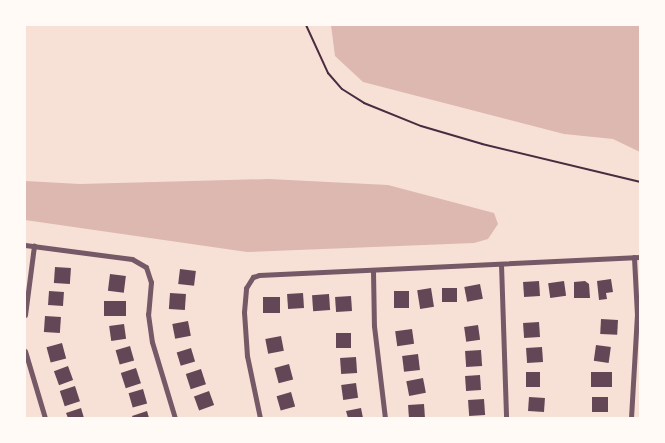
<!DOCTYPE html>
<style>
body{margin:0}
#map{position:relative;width:665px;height:443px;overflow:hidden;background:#f7e1d7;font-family:"Titillium Web",sans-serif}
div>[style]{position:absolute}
.water>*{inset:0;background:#dcb8b0}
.building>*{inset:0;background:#644757;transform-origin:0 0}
.path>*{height:2px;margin:-1px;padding:0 1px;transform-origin:1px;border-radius:1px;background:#4a2c40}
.minor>*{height:5px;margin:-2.5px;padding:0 2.5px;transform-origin:2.5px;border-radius:2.5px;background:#755966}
span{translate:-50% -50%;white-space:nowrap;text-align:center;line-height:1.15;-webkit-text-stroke:5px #fffaf5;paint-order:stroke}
.frame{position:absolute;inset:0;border:26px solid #fffaf5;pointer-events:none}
</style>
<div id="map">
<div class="water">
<i style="clip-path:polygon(331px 25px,640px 25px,640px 152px,613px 139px,564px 134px,363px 82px,335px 56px)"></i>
<i style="clip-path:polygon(269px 179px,388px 185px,494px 213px,498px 224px,488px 239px,474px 243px,247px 252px,25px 220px,25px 181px,80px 184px)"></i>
</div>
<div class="building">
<i style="left:55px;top:267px;width:16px;height:16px;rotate:4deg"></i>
<i style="left:180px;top:269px;width:16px;height:15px;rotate:7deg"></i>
<i style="left:110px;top:274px;width:16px;height:17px;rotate:7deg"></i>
<i style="clip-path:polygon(611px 279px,613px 292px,606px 293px,607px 299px,599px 300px,597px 281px)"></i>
<i style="left:539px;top:281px;width:15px;height:16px;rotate:86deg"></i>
<i style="left:564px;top:281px;width:15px;height:16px;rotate:82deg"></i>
<i style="clip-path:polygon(585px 281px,589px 284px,590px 298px,574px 298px,574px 282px)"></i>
<i style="left:480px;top:284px;width:15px;height:16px;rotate:79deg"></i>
<i style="left:431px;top:288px;width:19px;height:14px;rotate:81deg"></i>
<i style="left:442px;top:288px;width:15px;height:14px"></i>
<i style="left:49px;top:291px;width:15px;height:14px;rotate:4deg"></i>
<i style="left:394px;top:291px;width:15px;height:17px"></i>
<i style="left:170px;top:293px;width:16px;height:16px;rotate:4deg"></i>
<i style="left:303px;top:293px;width:15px;height:16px;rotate:86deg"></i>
<i style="left:329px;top:294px;width:16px;height:17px;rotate:86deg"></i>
<i style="left:351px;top:296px;width:15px;height:16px;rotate:86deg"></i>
<i style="left:263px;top:297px;width:17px;height:16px"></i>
<i style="left:104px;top:301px;width:22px;height:15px"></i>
<i style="left:45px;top:316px;width:16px;height:16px;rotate:4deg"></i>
<i style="left:601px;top:319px;width:17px;height:15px;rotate:3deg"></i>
<i style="left:188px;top:321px;width:15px;height:16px;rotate:79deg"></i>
<i style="left:539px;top:322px;width:15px;height:16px;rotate:86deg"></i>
<i style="left:124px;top:324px;width:15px;height:15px;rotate:82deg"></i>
<i style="left:478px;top:325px;width:15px;height:14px;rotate:82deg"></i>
<i style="left:412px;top:329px;width:15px;height:17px;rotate:82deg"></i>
<i style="left:336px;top:333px;width:15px;height:15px"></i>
<i style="left:281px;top:336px;width:15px;height:16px;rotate:79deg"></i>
<i style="left:62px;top:343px;width:16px;height:16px;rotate:75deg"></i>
<i style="left:596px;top:345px;width:15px;height:16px;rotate:8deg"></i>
<i style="left:130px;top:346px;width:15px;height:15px;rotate:74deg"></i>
<i style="left:542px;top:347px;width:15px;height:16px;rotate:86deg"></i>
<i style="left:191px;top:348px;width:14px;height:15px;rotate:73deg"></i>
<i style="left:481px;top:350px;width:16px;height:16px;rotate:86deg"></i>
<i style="left:418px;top:354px;width:16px;height:16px;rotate:83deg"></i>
<i style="left:356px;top:357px;width:16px;height:16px;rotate:86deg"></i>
<i style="left:289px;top:364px;width:16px;height:15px;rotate:75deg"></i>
<i style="left:68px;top:366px;width:15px;height:15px;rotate:70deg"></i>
<i style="left:136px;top:368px;width:16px;height:16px;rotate:72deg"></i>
<i style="left:201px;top:369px;width:16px;height:16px;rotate:72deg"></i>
<i style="left:526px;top:372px;width:14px;height:15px"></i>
<i style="left:591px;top:372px;width:21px;height:15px"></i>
<i style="left:480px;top:375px;width:15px;height:15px;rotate:86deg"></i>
<i style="left:423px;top:378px;width:15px;height:17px;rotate:79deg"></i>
<i style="left:356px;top:383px;width:15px;height:15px;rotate:82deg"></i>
<i style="left:75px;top:386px;width:16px;height:16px;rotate:72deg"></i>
<i style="left:143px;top:389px;width:15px;height:15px;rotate:74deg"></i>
<i style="left:209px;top:391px;width:15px;height:16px;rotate:70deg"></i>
<i style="left:291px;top:392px;width:15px;height:15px;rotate:74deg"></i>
<i style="left:529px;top:397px;width:16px;height:14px;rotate:4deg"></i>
<i style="left:592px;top:397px;width:16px;height:15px"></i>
<i style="left:484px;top:399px;width:16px;height:16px;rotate:86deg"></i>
<i style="left:424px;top:404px;width:14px;height:16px;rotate:86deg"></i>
<i style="clip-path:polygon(81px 408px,84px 418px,68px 418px,66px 413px)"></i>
<i style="clip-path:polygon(361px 408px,363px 418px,348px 418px,346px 411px)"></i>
<i style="clip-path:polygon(147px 411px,149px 418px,133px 418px,132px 416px)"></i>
</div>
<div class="path">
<i style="left:306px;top:25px;width:53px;rotate:65.4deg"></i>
<i style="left:328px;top:73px;width:21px;rotate:49deg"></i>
<i style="left:342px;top:89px;width:26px;rotate:32deg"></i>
<i style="left:364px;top:103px;width:61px;rotate:22deg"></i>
<i style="left:421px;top:126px;width:64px;rotate:16.4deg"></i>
<i style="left:482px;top:144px;width:163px;rotate:13.5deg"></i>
</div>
<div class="minor">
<i style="left:25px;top:245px;width:108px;rotate:7.5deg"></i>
<i style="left:132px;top:259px;width:16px;rotate:30deg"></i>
<i style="left:146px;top:267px;width:16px;rotate:72deg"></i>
<i style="left:151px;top:282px;width:32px;rotate:95deg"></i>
<i style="left:148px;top:314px;width:28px;rotate:82deg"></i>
<i style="left:152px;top:342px;width:79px;rotate:73.2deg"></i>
<i style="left:501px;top:264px;width:154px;rotate:88.1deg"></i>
<i style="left:373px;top:271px;width:55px;rotate:89deg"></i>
<i style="left:374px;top:326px;width:93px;rotate:83.2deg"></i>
<i style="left:25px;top:315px;width:70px;rotate:-82.6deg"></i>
<i style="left:25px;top:351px;width:70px;rotate:73.4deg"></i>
<i style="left:260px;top:418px;width:63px;rotate:-101.8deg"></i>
<i style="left:247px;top:356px;width:44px;rotate:-93.9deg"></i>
<i style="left:244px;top:312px;width:24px;rotate:-85deg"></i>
<i style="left:246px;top:288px;width:13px;rotate:-58deg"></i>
<i style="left:253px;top:277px;width:6px;rotate:-18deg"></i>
<i style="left:259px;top:275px;width:381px;rotate:-2.7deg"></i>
<i style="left:631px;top:418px;width:103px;rotate:-86.7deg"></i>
<i style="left:637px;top:315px;width:58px;rotate:-93deg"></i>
</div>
<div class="frame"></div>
</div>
